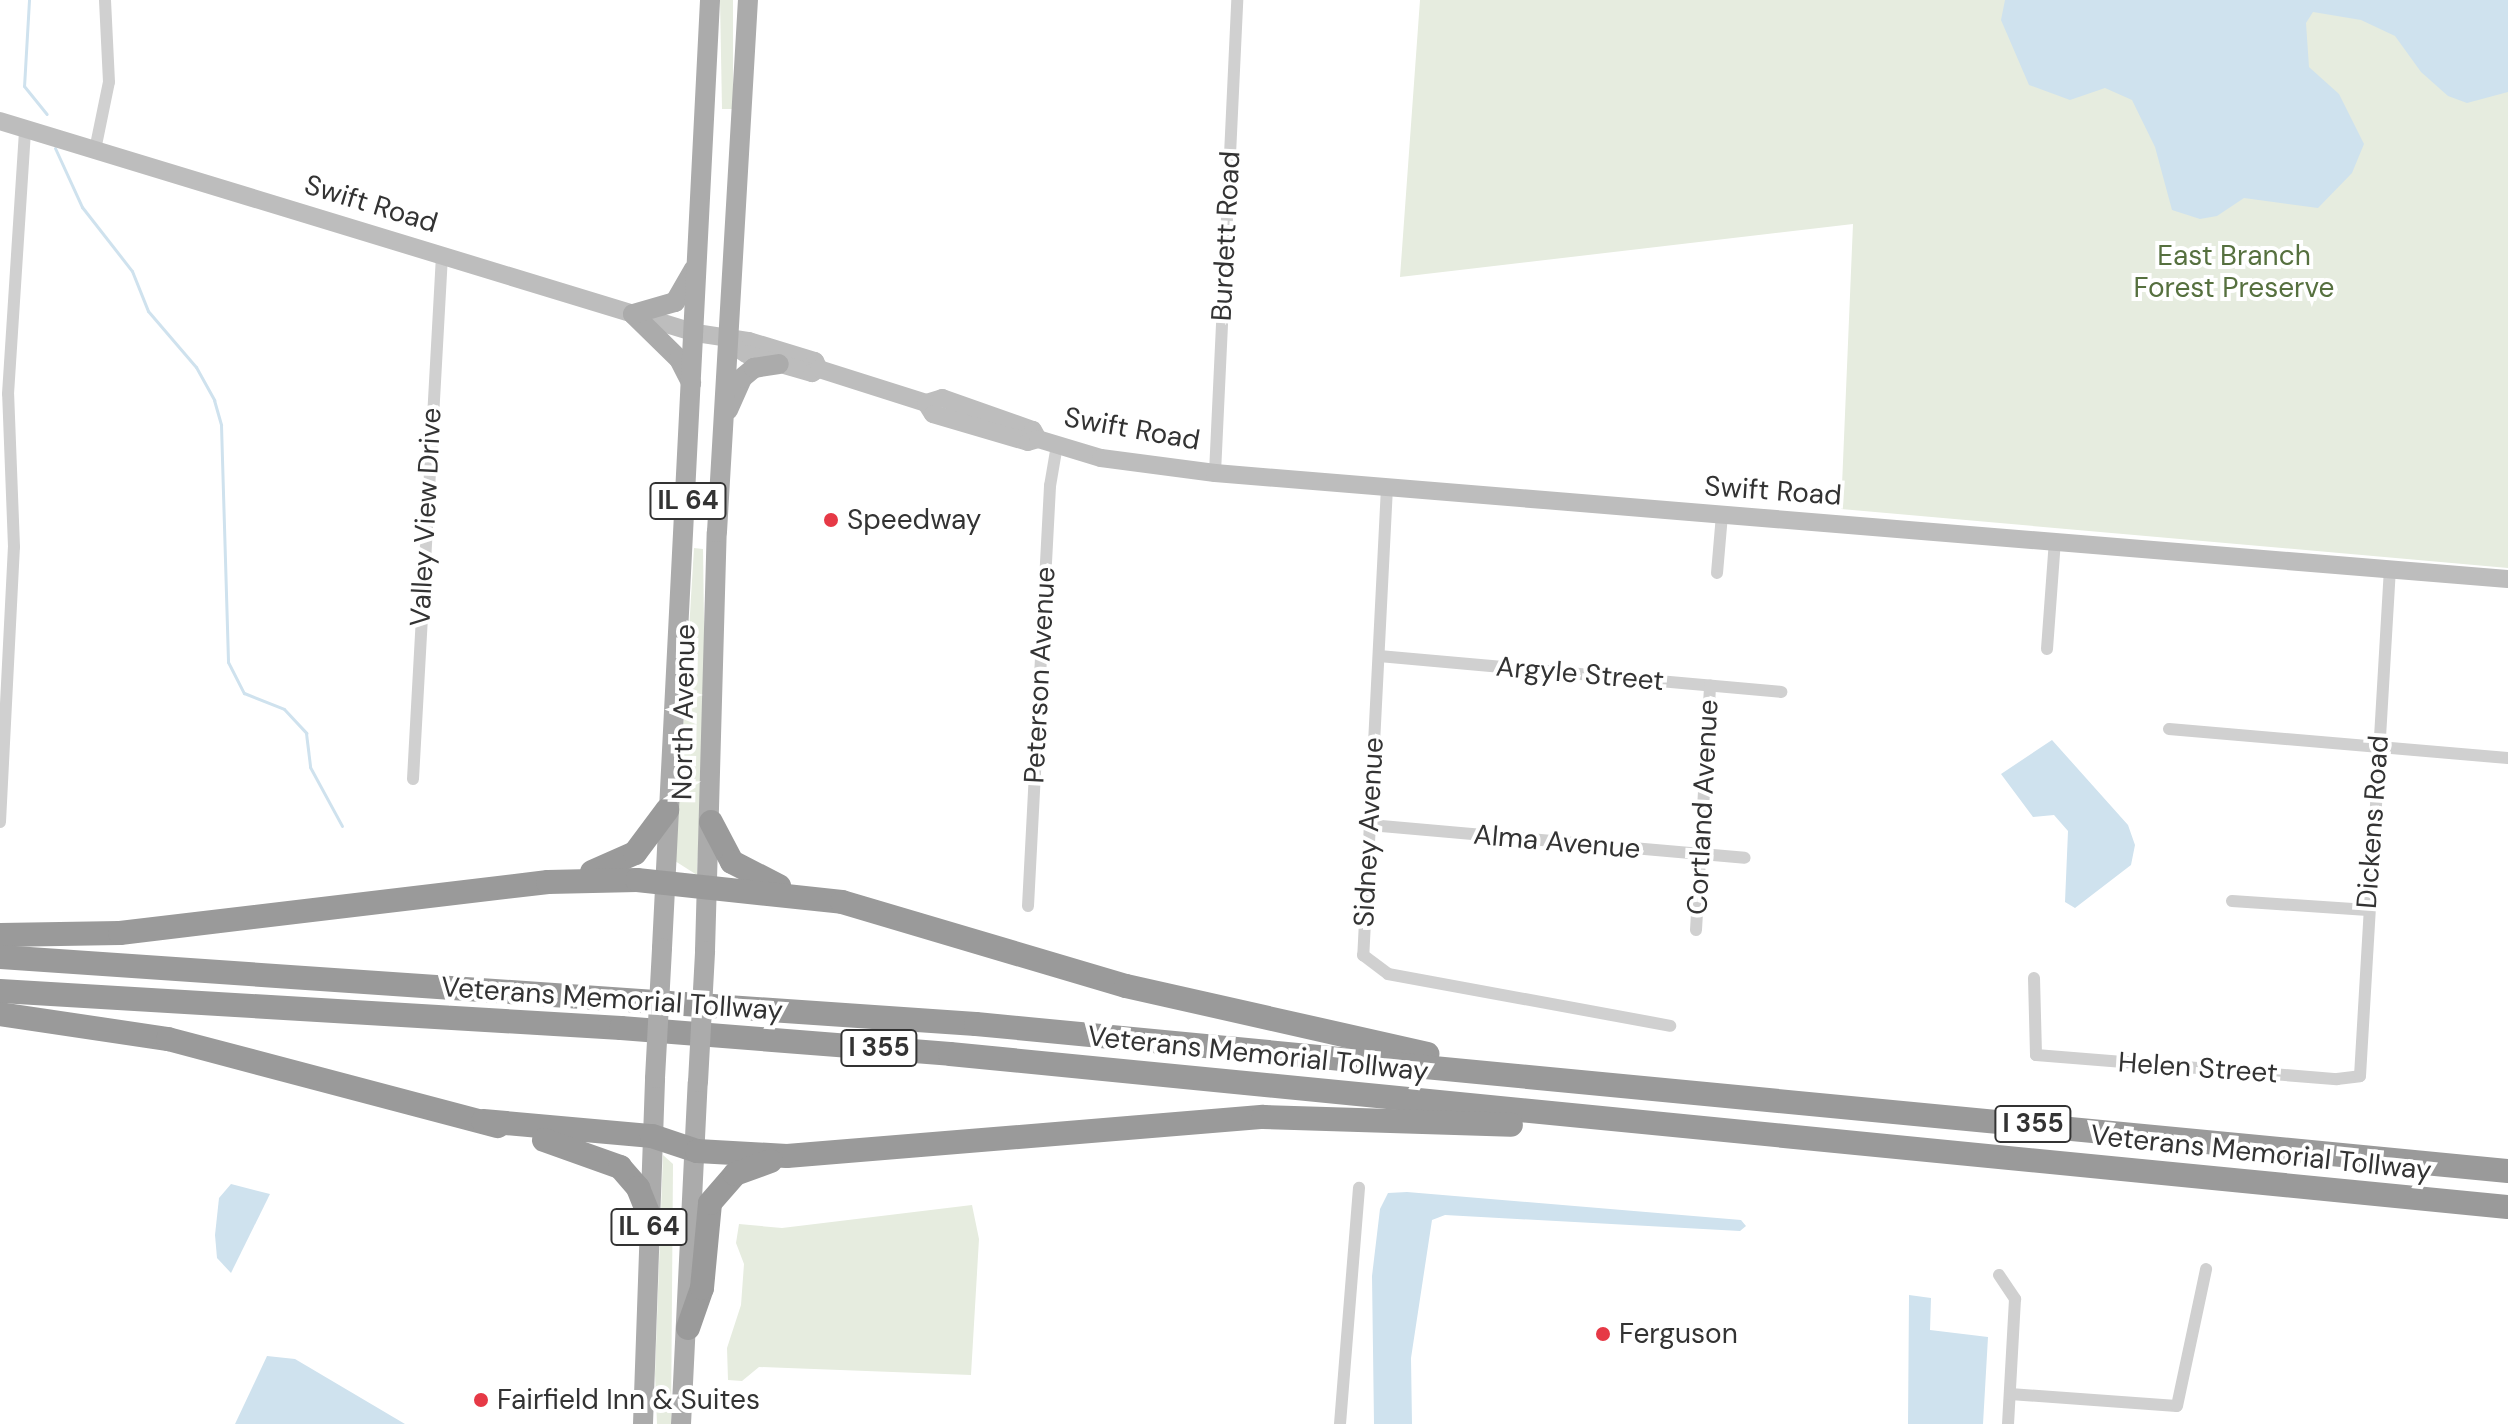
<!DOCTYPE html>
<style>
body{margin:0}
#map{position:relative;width:2508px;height:1424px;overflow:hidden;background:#fff;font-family:"DM Sans",sans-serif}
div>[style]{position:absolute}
.green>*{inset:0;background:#e6ecdf}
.water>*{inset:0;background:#cfe2ee}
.stream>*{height:3px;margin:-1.5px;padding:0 1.5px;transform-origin:1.5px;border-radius:1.5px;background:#cfe2ee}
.street>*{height:12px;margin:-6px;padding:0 6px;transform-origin:6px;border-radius:6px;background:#d0d0d0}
.secondary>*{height:18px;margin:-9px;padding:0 9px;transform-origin:9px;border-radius:9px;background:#bdbdbd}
.primary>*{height:20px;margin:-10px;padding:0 10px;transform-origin:10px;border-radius:10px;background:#ababab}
.highway>*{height:24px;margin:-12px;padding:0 12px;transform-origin:12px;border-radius:12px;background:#9a9a9a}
.primary-bridge>*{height:20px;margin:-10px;padding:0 10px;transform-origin:10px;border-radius:10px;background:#ababab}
.dots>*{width:22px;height:22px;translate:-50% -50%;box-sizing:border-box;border:4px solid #fff;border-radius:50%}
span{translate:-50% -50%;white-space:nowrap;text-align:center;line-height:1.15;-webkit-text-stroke:8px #fff;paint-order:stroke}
.shield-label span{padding:2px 6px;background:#fff;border:2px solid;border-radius:6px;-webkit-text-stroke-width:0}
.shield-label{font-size:26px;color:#333;font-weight:700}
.street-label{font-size:28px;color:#333}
.park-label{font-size:28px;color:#56703f}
.poi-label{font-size:28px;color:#333}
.left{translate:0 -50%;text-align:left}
</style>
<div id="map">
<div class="green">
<i style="clip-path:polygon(720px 0,733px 0,733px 109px,722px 109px)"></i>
<i style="clip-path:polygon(1420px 0,2508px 0,2508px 568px,1841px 509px,1853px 224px,1400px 277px)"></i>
<i style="clip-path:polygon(694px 548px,703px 549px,705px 698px,697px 875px,675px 861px)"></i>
<i style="clip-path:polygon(663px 1155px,673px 1164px,671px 1424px,657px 1424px,655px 1374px)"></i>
<i style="clip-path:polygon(972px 1205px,979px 1239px,971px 1375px,759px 1367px,742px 1381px,728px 1380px,727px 1348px,741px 1305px,744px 1264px,736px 1243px,739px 1224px,782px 1228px)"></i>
</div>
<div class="water">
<i style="clip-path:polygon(2005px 0,2508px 0,2508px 92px,2467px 103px,2448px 96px,2421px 72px,2395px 36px,2361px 20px,2313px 12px,2306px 23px,2309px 67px,2339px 94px,2364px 144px,2352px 173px,2318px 208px,2244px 198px,2217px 216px,2200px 219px,2172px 210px,2155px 147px,2132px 100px,2105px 88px,2070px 100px,2029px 85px,2001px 20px)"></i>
<i style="clip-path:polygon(2052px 740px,2128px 825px,2135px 845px,2131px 865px,2075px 908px,2065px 902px,2068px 831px,2054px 815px,2033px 817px,2001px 774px)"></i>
<i style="clip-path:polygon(231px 1184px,270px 1194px,231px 1273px,217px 1258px,215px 1235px,219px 1198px)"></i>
<i style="clip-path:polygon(1407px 1192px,1741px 1220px,1746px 1226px,1740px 1231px,1445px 1215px,1432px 1220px,1411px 1358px,1412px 1424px,1374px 1424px,1372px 1276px,1380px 1209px,1388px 1193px)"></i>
<i style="clip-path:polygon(1909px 1295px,1931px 1298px,1930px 1330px,1988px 1337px,1983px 1424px,1908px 1424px)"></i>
<i style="clip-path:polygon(267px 1356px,295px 1359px,405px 1424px,235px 1424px)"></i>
</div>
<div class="stream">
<i style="left:29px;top:0;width:86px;rotate:93.3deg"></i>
<i style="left:24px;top:86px;width:36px;rotate:51deg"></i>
<i style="left:55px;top:148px;width:65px;rotate:65.4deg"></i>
<i style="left:82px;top:207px;width:81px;rotate:52deg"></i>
<i style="left:132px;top:271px;width:43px;rotate:68.2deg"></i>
<i style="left:148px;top:311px;width:74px;rotate:49.4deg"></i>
<i style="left:196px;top:367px;width:38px;rotate:61deg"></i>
<i style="left:214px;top:400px;width:26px;rotate:74deg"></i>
<i style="left:221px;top:425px;width:237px;rotate:88.3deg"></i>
<i style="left:228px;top:662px;width:35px;rotate:63deg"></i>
<i style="left:244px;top:693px;width:43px;rotate:21.8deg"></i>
<i style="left:284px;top:709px;width:33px;rotate:47deg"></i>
<i style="left:306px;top:733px;width:34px;rotate:83deg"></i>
<i style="left:310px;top:767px;width:67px;rotate:61.5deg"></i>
</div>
<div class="street">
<i style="left:95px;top:150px;width:69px;rotate:-78.4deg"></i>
<i style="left:109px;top:82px;width:82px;rotate:-92.8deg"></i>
<i style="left:1215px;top:473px;width:474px;rotate:-87.3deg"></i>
<i style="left:1387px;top:487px;width:469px;rotate:92.9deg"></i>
<i style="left:1363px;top:955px;width:31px;rotate:37deg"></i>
<i style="left:1388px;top:974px;width:287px;rotate:10.4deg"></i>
<i style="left:1717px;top:573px;width:58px;rotate:-85.1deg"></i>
<i style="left:2047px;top:649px;width:108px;rotate:-85.8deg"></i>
<i style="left:1379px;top:656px;width:404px;rotate:5.1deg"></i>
<i style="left:2169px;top:729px;width:340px;rotate:4.9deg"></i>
<i style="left:413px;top:779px;width:525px;rotate:-86.83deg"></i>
<i style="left:0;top:822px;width:275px;rotate:-87.1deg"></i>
<i style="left:14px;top:547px;width:153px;rotate:-92.2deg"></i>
<i style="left:8px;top:394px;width:267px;rotate:-86.3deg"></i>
<i style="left:1370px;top:825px;width:376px;rotate:5deg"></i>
<i style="left:2232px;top:901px;width:136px;rotate:3.8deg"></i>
<i style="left:1028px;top:906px;width:421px;rotate:-87deg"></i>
<i style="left:1050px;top:486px;width:42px;rotate:-80.3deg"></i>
<i style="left:1696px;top:930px;width:245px;rotate:-86.7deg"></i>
<i style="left:2034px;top:978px;width:77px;rotate:88.5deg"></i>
<i style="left:2036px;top:1055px;width:302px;rotate:4.6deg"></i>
<i style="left:2337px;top:1079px;width:23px;rotate:-7deg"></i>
<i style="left:2360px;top:1076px;width:509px;rotate:-86.62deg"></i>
<i style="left:1999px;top:1275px;width:29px;rotate:56deg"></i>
<i style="left:2015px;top:1299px;width:125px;rotate:93.2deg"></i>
<i style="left:2010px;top:1394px;width:167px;rotate:4.1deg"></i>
<i style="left:2177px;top:1406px;width:140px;rotate:-78deg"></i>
<i style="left:1340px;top:1424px;width:237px;rotate:-85.4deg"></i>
</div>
<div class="secondary">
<i style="left:0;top:121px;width:728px;rotate:16.94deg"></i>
<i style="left:696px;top:333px;width:54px;rotate:8.6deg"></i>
<i style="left:749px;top:341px;width:69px;rotate:16.9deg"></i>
<i style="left:815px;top:361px;width:9px;rotate:63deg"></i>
<i style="left:726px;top:341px;width:24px;rotate:33deg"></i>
<i style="left:746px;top:354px;width:69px;rotate:16.1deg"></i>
<i style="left:812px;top:373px;width:8px;rotate:-30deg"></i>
<i style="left:819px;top:369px;width:112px;rotate:17.6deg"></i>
<i style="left:926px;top:403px;width:17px;rotate:-17deg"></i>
<i style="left:942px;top:398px;width:96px;rotate:19.4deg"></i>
<i style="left:1033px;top:430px;width:10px;rotate:61deg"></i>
<i style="left:926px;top:403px;width:13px;rotate:58deg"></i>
<i style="left:933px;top:414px;width:99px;rotate:16.4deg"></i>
<i style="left:1028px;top:442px;width:10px;rotate:-17deg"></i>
<i style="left:1038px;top:439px;width:66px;rotate:16.8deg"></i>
<i style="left:1101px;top:458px;width:115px;rotate:7.5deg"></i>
<i style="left:1215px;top:473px;width:1297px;rotate:4.69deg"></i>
</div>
<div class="primary">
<i style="left:633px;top:314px;width:64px;rotate:44.4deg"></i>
<i style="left:679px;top:359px;width:27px;rotate:63deg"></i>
<i style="left:633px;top:314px;width:44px;rotate:-15.9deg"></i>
<i style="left:675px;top:302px;width:38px;rotate:-60deg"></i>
<i style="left:728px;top:410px;width:35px;rotate:-66deg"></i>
<i style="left:742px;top:378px;width:16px;rotate:-40deg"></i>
<i style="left:754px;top:368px;width:25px;rotate:-9deg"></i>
<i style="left:662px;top:948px;width:949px;rotate:-87.1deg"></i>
<i style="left:705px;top:951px;width:419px;rotate:-88.4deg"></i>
<i style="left:717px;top:532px;width:533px;rotate:-86.67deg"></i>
<i style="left:643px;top:1424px;width:346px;rotate:-88deg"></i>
<i style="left:681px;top:1424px;width:342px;rotate:-87.2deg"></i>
</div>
<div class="highway">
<i style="left:711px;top:822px;width:45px;rotate:62.3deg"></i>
<i style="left:732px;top:862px;width:53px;rotate:27.1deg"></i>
<i style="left:592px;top:872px;width:47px;rotate:-23.8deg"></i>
<i style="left:635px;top:853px;width:54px;rotate:-53.3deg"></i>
<i style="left:0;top:935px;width:120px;rotate:-1deg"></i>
<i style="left:120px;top:933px;width:431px;rotate:-6.8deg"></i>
<i style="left:548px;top:882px;width:89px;rotate:-1.3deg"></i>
<i style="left:637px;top:880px;width:206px;rotate:6.1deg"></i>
<i style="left:842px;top:902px;width:296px;rotate:16.5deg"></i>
<i style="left:1126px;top:986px;width:309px;rotate:12.7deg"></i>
<i style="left:0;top:957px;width:978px;rotate:3.93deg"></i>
<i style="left:976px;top:1024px;width:1539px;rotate:5.48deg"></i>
<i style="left:0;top:991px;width:622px;rotate:3.41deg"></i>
<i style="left:621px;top:1028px;width:330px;rotate:4.5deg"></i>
<i style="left:950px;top:1054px;width:1565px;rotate:5.61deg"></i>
<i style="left:0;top:1014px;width:170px;rotate:8.5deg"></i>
<i style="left:168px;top:1039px;width:341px;rotate:14.8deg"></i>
<i style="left:483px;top:1121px;width:170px;rotate:5.1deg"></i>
<i style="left:652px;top:1136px;width:47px;rotate:18.4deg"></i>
<i style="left:697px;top:1151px;width:90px;rotate:3.2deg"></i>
<i style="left:787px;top:1156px;width:478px;rotate:-4.7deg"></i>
<i style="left:1263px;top:1117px;width:248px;rotate:1.8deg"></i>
<i style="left:544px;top:1140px;width:81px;rotate:19.6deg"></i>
<i style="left:620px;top:1167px;width:28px;rotate:49deg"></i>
<i style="left:638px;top:1188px;width:29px;rotate:68deg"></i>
<i style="left:688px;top:1328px;width:42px;rotate:-70.7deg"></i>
<i style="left:702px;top:1288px;width:85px;rotate:-84.6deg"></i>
<i style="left:710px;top:1203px;width:38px;rotate:-49deg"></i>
<i style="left:735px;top:1174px;width:38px;rotate:-20deg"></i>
</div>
<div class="primary-bridge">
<i style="left:655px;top:1078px;width:130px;rotate:-86.9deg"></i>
<i style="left:698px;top:1082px;width:131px;rotate:-86.9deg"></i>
</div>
<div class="dots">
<i style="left:831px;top:520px;background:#e63946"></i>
<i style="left:1603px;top:1334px;background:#e63946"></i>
<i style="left:481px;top:1400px;background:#e63946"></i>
</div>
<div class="shield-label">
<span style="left:688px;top:501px">IL 64</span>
<span style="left:879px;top:1048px">I 355</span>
<span style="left:2033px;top:1124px">I 355</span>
<span style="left:649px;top:1227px">IL 64</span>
</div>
<div class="street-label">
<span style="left:371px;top:204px;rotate:17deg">Swift Road</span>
<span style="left:1226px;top:236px;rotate:-87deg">Burdett Road</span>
<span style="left:1132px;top:429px;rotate:10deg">Swift Road</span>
<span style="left:1773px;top:491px;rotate:4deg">Swift Road</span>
<span style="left:426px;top:517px;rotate:-87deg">Valley View Drive</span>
<span style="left:1580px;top:674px;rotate:5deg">Argyle Street</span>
<span style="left:1040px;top:675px;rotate:-87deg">Peterson Avenue</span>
<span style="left:684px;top:712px;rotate:-89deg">North Avenue</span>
<span style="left:1703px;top:807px;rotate:-87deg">Cortland Avenue</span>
<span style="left:2373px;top:822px;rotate:-86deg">Dickens Road</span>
<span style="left:1369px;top:832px;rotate:-87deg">Sidney Avenue</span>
<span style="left:1557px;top:842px;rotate:5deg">Alma Avenue</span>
<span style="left:612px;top:999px;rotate:4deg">Veterans Memorial Tollway</span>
<span style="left:1258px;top:1054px;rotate:6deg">Veterans Memorial Tollway</span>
<span style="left:2198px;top:1068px;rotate:4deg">Helen Street</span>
<span style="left:2261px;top:1153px;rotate:6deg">Veterans Memorial Tollway</span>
</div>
<div class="park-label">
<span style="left:2234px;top:272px">East Branch<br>Forest Preserve</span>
</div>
<div class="poi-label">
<span class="left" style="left:847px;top:520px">Speedway</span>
<span class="left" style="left:1619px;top:1334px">Ferguson</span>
<span class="left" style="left:497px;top:1400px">Fairfield Inn &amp; Suites</span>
</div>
</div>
